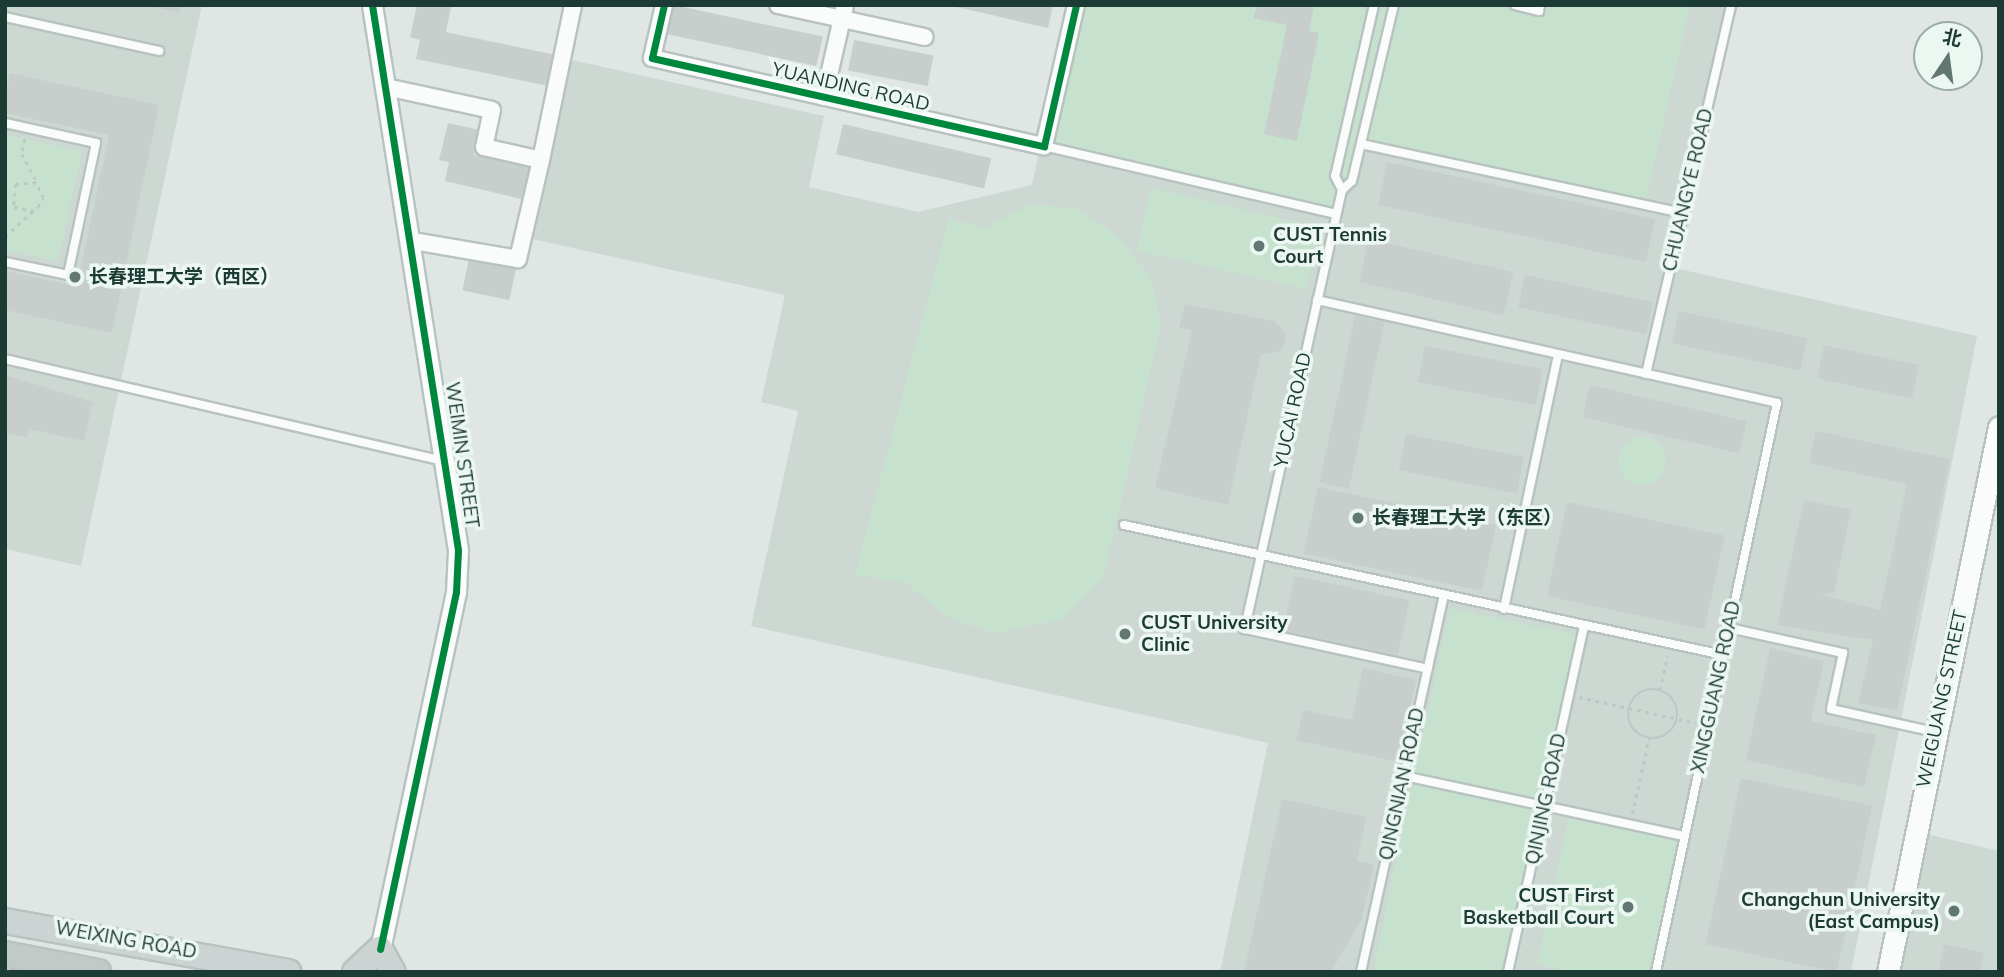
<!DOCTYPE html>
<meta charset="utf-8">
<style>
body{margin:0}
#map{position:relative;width:2004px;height:977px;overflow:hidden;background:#e0e6e3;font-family:Mulish,"Noto Sans SC",sans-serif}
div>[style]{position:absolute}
.built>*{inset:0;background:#cdd8d3}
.green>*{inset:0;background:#c6e2cf;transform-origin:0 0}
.round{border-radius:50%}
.building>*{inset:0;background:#c7cecb;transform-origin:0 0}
.path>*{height:2.5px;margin-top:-1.25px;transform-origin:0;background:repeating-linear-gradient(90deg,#bdc8c5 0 3.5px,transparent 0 8.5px)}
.path>.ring{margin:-1.25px;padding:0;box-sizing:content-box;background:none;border:2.5px solid #bdc8c5;border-radius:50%}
.roads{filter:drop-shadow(2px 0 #b8c3c0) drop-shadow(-2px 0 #b8c3c0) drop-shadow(0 2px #b8c3c0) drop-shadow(0 -2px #b8c3c0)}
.service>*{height:8px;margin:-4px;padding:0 4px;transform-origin:4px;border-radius:4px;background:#fafbfb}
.minor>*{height:16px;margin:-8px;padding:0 8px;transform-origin:8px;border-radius:8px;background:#fafbfb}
.tertiary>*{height:19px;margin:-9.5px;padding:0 9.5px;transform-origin:9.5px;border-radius:9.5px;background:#fafbfb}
.secondary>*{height:21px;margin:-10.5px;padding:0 10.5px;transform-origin:10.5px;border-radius:10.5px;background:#fafbfb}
.primary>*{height:24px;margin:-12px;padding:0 12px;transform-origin:12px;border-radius:12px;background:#cbd4d2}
.trunk>*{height:24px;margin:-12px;padding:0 12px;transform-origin:12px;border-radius:12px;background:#c2cac8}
.cycleway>*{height:7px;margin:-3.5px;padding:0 3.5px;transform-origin:3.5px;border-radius:3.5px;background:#00873e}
.dots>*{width:19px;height:19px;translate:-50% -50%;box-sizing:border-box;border:4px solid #ecf7f2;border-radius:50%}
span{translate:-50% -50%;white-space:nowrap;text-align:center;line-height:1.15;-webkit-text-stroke:7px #ecf7f2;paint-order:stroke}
.street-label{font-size:19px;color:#1c3b34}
.poi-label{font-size:19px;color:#1c3b34;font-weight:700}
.left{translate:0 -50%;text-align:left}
.right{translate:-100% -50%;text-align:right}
.frame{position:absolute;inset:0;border:7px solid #1c3b34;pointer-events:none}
.north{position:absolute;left:1913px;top:21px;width:70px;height:70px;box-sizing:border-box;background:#ecf7f2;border:2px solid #99aca6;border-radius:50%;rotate:13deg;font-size:19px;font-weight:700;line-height:28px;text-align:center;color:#1c3b34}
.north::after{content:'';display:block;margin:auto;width:24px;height:32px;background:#617771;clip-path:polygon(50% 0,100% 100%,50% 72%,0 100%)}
</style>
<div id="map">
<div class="built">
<i style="clip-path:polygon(5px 5px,202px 5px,81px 566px,5px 549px)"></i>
<i style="clip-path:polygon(1072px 5px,1737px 5px,1679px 269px,1977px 336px,1851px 972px,1220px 972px,1268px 743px,751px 626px,798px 411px,761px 402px,785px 295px,528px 238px,568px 59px,824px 116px,809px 187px,918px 212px,1032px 185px)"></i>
<i style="clip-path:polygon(1926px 834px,1999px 851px,1999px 972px,1896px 972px)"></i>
</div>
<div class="green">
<i style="clip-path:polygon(1076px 5px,1690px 5px,1645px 205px,1362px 144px,1336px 214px,1044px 146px)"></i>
<i style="clip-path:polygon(5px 135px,82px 151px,58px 261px,5px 250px)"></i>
<i style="left:1151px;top:188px;width:174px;height:64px;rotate:13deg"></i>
<i style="clip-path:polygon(1032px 204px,1079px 209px,1117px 236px,1152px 279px,1161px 324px,1104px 577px,1063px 619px,995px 633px,947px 617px,906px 583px,855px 575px,949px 218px,984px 228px)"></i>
<i class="round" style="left:1618px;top:437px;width:48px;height:48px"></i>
<i style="left:1450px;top:608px;width:131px;height:373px;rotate:12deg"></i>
<i style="clip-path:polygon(1569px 817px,1679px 841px,1650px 972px,1571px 972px,1537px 964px)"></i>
</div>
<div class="building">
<i style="clip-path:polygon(148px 5px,181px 5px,179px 13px)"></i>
<i style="clip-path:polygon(417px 5px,451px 7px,446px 32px,556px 55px,549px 86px,416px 59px,420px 40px,410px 37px)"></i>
<i style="left:674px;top:5px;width:152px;height:30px;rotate:12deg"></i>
<i style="clip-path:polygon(948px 5px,1053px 5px,1048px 28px)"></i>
<i style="clip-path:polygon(1257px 5px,1314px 5px,1309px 31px,1319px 33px,1297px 141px,1264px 134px,1287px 25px,1254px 18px)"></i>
<i style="left:854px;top:40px;width:81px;height:31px;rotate:11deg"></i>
<i style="clip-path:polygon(9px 73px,159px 105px,112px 333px,5px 310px,5px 271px,77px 286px,109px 135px,5px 113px)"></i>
<i style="clip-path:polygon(448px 123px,480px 130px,474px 155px,537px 169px,530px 201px,445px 181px,449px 162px,439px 160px)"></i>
<i style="left:843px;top:124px;width:152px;height:31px;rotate:13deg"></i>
<i style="left:1387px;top:162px;width:274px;height:44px;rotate:12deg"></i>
<i style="left:1369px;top:239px;width:148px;height:44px;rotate:13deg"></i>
<i style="left:469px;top:259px;width:48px;height:32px;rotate:12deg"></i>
<i style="left:1525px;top:275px;width:131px;height:33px;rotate:12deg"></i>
<i style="clip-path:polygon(1185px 304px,1275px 321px,1286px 334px,1282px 351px,1261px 354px,1228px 505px,1155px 488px,1192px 330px,1179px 328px)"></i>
<i style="left:1679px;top:311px;width:131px;height:33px;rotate:12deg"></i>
<i style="left:1355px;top:316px;width:30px;height:170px;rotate:12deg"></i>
<i style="left:1824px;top:345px;width:97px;height:34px;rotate:12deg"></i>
<i style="left:1425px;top:346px;width:120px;height:37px;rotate:11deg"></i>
<i style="clip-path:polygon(5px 375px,93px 402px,84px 441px,29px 429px,27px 438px,5px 433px)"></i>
<i style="left:1590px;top:385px;width:161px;height:33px;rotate:13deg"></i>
<i style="clip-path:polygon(1816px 431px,1950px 459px,1897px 711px,1858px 703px,1873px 640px,1777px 625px,1804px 500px,1851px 510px,1834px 592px,1823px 595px,1880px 610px,1907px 484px,1809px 463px)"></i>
<i style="left:1406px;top:434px;width:120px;height:37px;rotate:11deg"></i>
<i style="left:1318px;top:487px;width:182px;height:68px;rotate:12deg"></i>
<i style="left:1567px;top:502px;width:161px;height:96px;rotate:12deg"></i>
<i style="left:1295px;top:576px;width:117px;height:56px;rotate:12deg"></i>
<i style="clip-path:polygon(1770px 648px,1824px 661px,1811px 721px,1876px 735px,1864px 787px,1746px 760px)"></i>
<i style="clip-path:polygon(1363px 668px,1416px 680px,1398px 762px,1296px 740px,1303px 710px,1352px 720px)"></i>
<i style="left:1741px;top:778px;width:134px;height:170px;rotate:12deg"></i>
<i style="clip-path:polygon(1282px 799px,1366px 817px,1357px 861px,1374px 864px,1362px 919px,1331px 972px,1244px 972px)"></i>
<i style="clip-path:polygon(1944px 944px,1984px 953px,1980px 972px,1938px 972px)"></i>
</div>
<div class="path">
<i style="left:25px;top:139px;width:15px;rotate:101deg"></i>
<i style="left:22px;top:154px;width:34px;rotate:62deg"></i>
<i style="left:5px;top:236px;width:44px;rotate:-41.3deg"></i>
<i style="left:38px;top:207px;width:10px;rotate:-61deg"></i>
<i style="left:43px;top:198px;width:17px;rotate:-115deg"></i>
<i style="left:36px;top:183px;width:20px;rotate:177deg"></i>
<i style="left:16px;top:184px;width:23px;rotate:95deg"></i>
<i style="left:14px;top:207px;width:20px;rotate:11deg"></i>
<i class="ring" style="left:1628px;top:689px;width:47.5px;height:47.5px"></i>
<i style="left:1660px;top:690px;width:35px;rotate:-78deg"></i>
<i style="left:1579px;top:697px;width:120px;rotate:12.5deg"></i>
<i style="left:1632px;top:814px;width:78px;rotate:-77.4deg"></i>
</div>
<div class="roads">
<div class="service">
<i style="left:1374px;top:5px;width:175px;rotate:102.8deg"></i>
<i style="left:1335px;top:176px;width:16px;rotate:63deg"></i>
<i style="left:1342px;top:190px;width:13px;rotate:-42deg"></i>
<i style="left:1352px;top:181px;width:181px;rotate:-76.6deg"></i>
<i style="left:1515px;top:5px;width:25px;rotate:14deg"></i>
<i style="left:1539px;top:11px;width:6px;rotate:-81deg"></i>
<i style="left:5px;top:17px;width:158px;rotate:12.4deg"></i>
<i style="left:5px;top:123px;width:93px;rotate:12.4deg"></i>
<i style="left:96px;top:143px;width:135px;rotate:102deg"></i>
<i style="left:68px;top:275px;width:64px;rotate:-168.3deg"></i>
<i style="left:1361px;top:144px;width:329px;rotate:12.1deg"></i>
<i style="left:1044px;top:146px;width:300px;rotate:13.1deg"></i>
<i style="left:1342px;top:190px;width:450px;rotate:102.5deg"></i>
<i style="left:1245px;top:629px;width:187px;rotate:12.3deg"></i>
<i style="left:1317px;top:300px;width:471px;rotate:12.6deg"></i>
<i style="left:1777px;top:403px;width:582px;rotate:102.01deg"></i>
<i style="left:5px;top:359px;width:449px;rotate:13.1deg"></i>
<i style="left:1646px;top:374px;width:379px;rotate:-77deg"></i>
<i style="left:1124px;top:525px;width:613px;rotate:12.24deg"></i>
<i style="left:1504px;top:609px;width:260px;rotate:-78deg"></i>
<i style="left:1729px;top:628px;width:117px;rotate:12.4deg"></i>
<i style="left:1843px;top:653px;width:57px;rotate:102.1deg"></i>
<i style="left:1831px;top:709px;width:107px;rotate:12.5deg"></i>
<i style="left:1404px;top:776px;width:287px;rotate:12.1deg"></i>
<i style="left:1361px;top:972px;width:386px;rotate:-77.6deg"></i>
<i style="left:1508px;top:972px;width:354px;rotate:-77.6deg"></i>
</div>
<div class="minor">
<i style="left:664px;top:5px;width:54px;rotate:102.8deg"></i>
<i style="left:652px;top:58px;width:402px;rotate:12.7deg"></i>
<i style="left:1044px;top:146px;width:145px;rotate:-77.2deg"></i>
<i style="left:778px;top:5px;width:150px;rotate:12.3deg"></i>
<i style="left:386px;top:87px;width:108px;rotate:12.2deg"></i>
<i style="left:492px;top:110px;width:38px;rotate:102deg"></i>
<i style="left:484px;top:147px;width:58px;rotate:12.8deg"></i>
<i style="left:541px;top:160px;width:102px;rotate:103.1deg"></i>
<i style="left:518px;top:259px;width:107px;rotate:-170.3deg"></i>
<i style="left:824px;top:97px;width:94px;rotate:-77.1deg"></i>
<i style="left:541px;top:160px;width:158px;rotate:-78.3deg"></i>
</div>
<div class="tertiary">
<i style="left:372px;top:5px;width:552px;rotate:81.03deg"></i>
<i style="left:458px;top:550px;width:42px;rotate:92.7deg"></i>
<i style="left:456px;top:592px;width:365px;rotate:102deg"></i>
</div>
<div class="secondary">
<i style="left:1888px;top:972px;width:556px;rotate:-78.49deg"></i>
</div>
<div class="primary">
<i style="left:5px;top:921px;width:288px;rotate:10.2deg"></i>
<i style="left:380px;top:949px;width:26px;rotate:61deg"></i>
<i style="left:355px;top:972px;width:34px;rotate:-43deg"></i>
</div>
<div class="trunk">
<i style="left:5px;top:954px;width:95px;rotate:11deg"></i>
</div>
</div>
<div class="cycleway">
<i style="left:372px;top:5px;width:552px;rotate:81.03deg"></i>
<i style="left:458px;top:550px;width:42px;rotate:92.7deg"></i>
<i style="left:456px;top:592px;width:365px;rotate:102deg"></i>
<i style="left:664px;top:5px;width:54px;rotate:102.8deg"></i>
<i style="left:652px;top:58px;width:402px;rotate:12.7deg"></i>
<i style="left:1044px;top:146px;width:145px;rotate:-77.2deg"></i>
</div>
<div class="dots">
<i style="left:1259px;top:246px;background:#617771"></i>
<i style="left:75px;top:277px;background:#617771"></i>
<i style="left:1358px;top:518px;background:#617771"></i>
<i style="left:1125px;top:634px;background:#617771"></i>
<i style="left:1628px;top:907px;background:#617771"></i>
<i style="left:1954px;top:911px;background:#617771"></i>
</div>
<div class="street-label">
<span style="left:851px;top:87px;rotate:13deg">YUANDING ROAD</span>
<span style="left:1688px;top:190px;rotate:-77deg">CHUANGYE ROAD</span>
<span style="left:1293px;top:410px;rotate:-78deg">YUCAI ROAD</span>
<span style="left:462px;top:455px;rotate:82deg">WEIMIN STREET</span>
<span style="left:1716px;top:687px;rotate:-78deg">XINGGUANG ROAD</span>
<span style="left:1942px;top:699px;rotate:-78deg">WEIGUANG STREET</span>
<span style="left:1402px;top:784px;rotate:-78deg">QINGNIAN ROAD</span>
<span style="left:1546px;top:799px;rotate:-78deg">QINJING ROAD</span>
<span style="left:126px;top:940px;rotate:10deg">WEIXING ROAD</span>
</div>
<div class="poi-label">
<span class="left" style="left:1273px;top:246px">CUST Tennis<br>Court</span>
<span class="left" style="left:89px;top:277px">长春理工大学（西区）</span>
<span class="left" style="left:1372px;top:518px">长春理工大学（东区）</span>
<span class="left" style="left:1141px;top:634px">CUST University<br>Clinic</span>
<span class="right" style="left:1614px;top:907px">CUST First<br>Basketball Court</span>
<span class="right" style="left:1940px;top:911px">Changchun University<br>(East Campus)</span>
</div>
<div class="frame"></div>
<div class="north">北</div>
</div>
